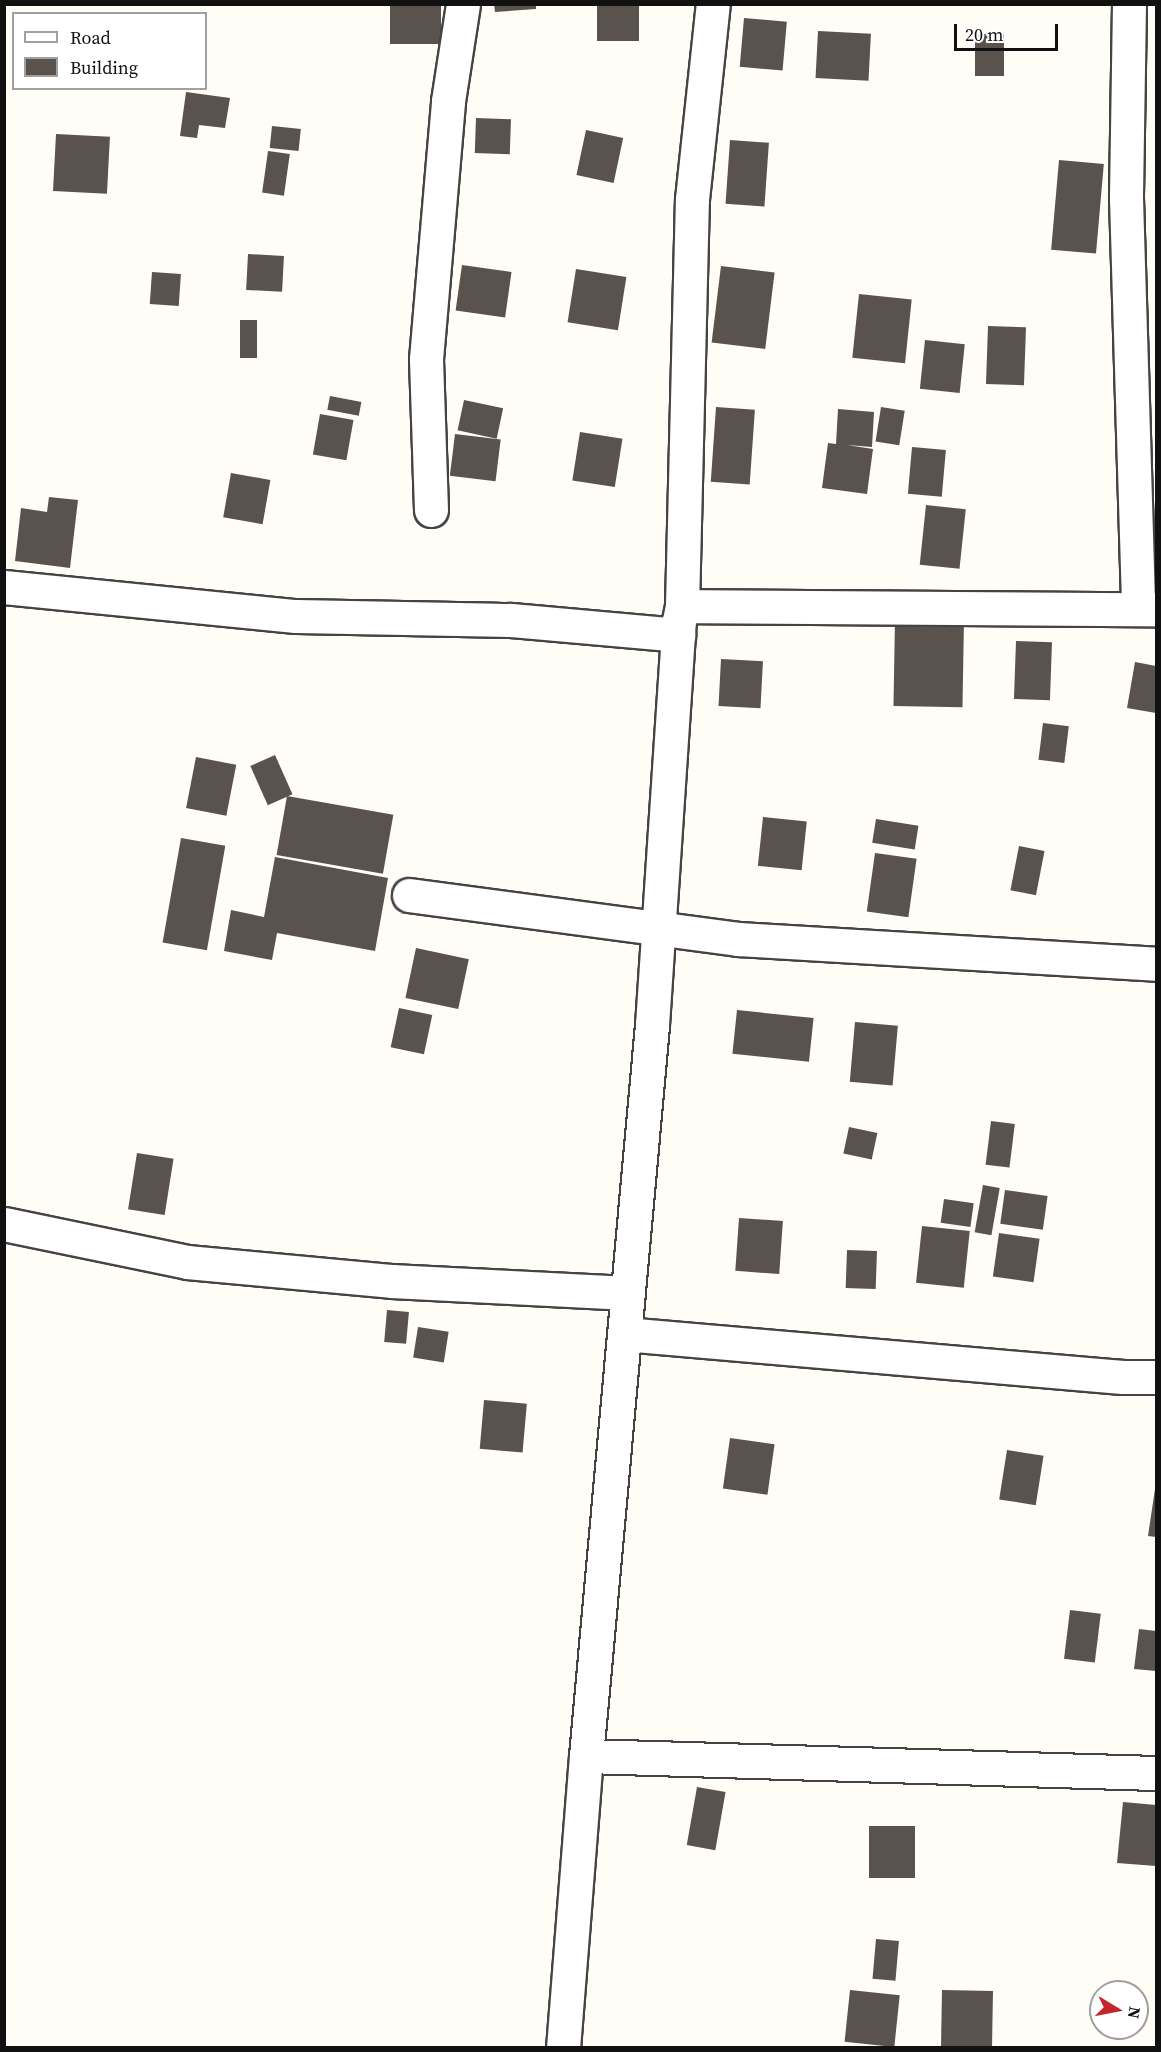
<!DOCTYPE html>
<style>
body{margin:0}
#map{position:relative;width:1161px;height:2052px;overflow:hidden;background:#fffdf5;font-family:"Source Serif 4",serif}
div>[style]{position:absolute}
.building>*{inset:0;background:#5a524d;transform-origin:0 0}
.roads{filter:drop-shadow(2px 0 #444) drop-shadow(-2px 0 #444) drop-shadow(0 2px #444) drop-shadow(0 -2px #444)}
.street>*{height:33px;margin:-16.5px;padding:0 16.5px;transform-origin:16.5px;border-radius:16.5px;background:#fff}
span{translate:-50% -50%;white-space:nowrap;text-align:center;line-height:1.15;-webkit-text-stroke:6px #fff;paint-order:stroke}
.frame{position:absolute;inset:0;border:6px solid #111;pointer-events:none}
.legend{position:absolute;left:12px;top:12px;width:195px;height:78px;box-sizing:border-box;background:#fff;border:2px solid #a0a0a0;margin:0;padding:8px 10px;list-style:none;font-size:18px;color:#111}
.legend li{display:flex;align-items:center;gap:12px;height:30px}
.legend b{width:30px;border:2px solid #a0a0a0}
.north{position:absolute;left:1089px;top:1980px;width:60px;height:60px;box-sizing:border-box;background:#fff;border:2px solid #a0a0a0;border-radius:50%;rotate:100deg;font-size:16px;font-weight:700;line-height:24px;text-align:center;color:#111}
.north::after{content:'';display:block;margin:auto;width:21px;height:27px;background:#c4262e;clip-path:polygon(50% 0,100% 100%,50% 72%,0 100%)}
.scale{position:absolute;left:954px;top:24px;width:104px;height:27px;box-sizing:border-box;border:3px solid #111;border-top:0;padding-left:8px;font-size:18px;line-height:21px;white-space:nowrap;color:#111;-webkit-text-stroke:4px #fff;paint-order:stroke}
</style>
<div id="map">
<div class="building">
<i style="left:390px;top:4px;width:51px;height:40px"></i>
<i style="clip-path:polygon(494px 4px,536px 4px,536px 9px,495px 12px)"></i>
<i style="left:597px;top:4px;width:42px;height:37px"></i>
<i style="left:744px;top:18px;width:43px;height:49px;rotate:5deg"></i>
<i style="left:818px;top:31px;width:53px;height:47px;rotate:3deg"></i>
<i style="left:975px;top:34px;width:29px;height:42px"></i>
<i style="clip-path:polygon(186px 92px,230px 98px,225px 128px,199px 125px,197px 138px,180px 136px)"></i>
<i style="left:476px;top:118px;width:35px;height:35px;rotate:2deg"></i>
<i style="left:272px;top:126px;width:29px;height:22px;rotate:6deg"></i>
<i style="left:586px;top:130px;width:38px;height:46px;rotate:12deg"></i>
<i style="left:56px;top:134px;width:54px;height:57px;rotate:3deg"></i>
<i style="left:730px;top:140px;width:39px;height:64px;rotate:4deg"></i>
<i style="left:268px;top:151px;width:22px;height:42px;rotate:8deg"></i>
<i style="left:1059px;top:160px;width:45px;height:90px;rotate:5deg"></i>
<i style="left:248px;top:254px;width:36px;height:36px;rotate:3deg"></i>
<i style="left:462px;top:265px;width:50px;height:46px;rotate:8deg"></i>
<i style="left:721px;top:266px;width:54px;height:77px;rotate:7deg"></i>
<i style="left:576px;top:269px;width:51px;height:54px;rotate:9deg"></i>
<i style="left:152px;top:272px;width:29px;height:32px;rotate:4deg"></i>
<i style="left:859px;top:294px;width:53px;height:64px;rotate:6deg"></i>
<i style="left:240px;top:320px;width:17px;height:38px"></i>
<i style="left:988px;top:326px;width:38px;height:58px;rotate:2deg"></i>
<i style="left:925px;top:340px;width:40px;height:49px;rotate:6deg"></i>
<i style="left:330px;top:396px;width:32px;height:14px;rotate:11deg"></i>
<i style="left:464px;top:400px;width:40px;height:31px;rotate:12deg"></i>
<i style="left:716px;top:407px;width:39px;height:75px;rotate:4deg"></i>
<i style="left:881px;top:407px;width:24px;height:35px;rotate:9deg"></i>
<i style="clip-path:polygon(838px 409px,874px 412px,872px 447px,847px 445px,873px 449px,867px 494px,822px 488px,828px 443px,836px 444px)"></i>
<i style="left:320px;top:414px;width:34px;height:41px;rotate:10deg"></i>
<i style="left:580px;top:432px;width:43px;height:49px;rotate:9deg"></i>
<i style="left:455px;top:434px;width:46px;height:42px;rotate:7deg"></i>
<i style="left:912px;top:447px;width:34px;height:47px;rotate:5deg"></i>
<i style="left:231px;top:473px;width:40px;height:45px;rotate:10deg"></i>
<i style="clip-path:polygon(49px 497px,78px 500px,70px 568px,15px 561px,21px 508px,47px 512px)"></i>
<i style="left:926px;top:505px;width:40px;height:60px;rotate:6deg"></i>
<i style="left:895px;top:619px;width:69px;height:87px;rotate:1deg"></i>
<i style="left:1016px;top:641px;width:36px;height:58px;rotate:2deg"></i>
<i style="left:721px;top:659px;width:42px;height:47px;rotate:3deg"></i>
<i style="clip-path:polygon(1135px 662px,1156px 666px,1156px 713px,1127px 708px)"></i>
<i style="left:1043px;top:723px;width:26px;height:37px;rotate:7deg"></i>
<i style="left:275px;top:755px;width:43px;height:27px;rotate:66deg"></i>
<i style="left:196px;top:757px;width:41px;height:52px;rotate:11deg"></i>
<i style="left:287px;top:796px;width:108px;height:60px;rotate:10deg"></i>
<i style="left:763px;top:817px;width:44px;height:49px;rotate:6deg"></i>
<i style="left:876px;top:819px;width:43px;height:24px;rotate:9deg"></i>
<i style="left:181px;top:838px;width:45px;height:106px;rotate:10deg"></i>
<i style="left:1019px;top:846px;width:26px;height:45px;rotate:11deg"></i>
<i style="left:875px;top:853px;width:42px;height:59px;rotate:8deg"></i>
<i style="clip-path:polygon(275px 857px,388px 878px,375px 951px,277px 933px,272px 960px,224px 951px,231px 910px,264px 917px)"></i>
<i style="left:416px;top:948px;width:54px;height:51px;rotate:12deg"></i>
<i style="left:399px;top:1008px;width:34px;height:40px;rotate:12deg"></i>
<i style="left:737px;top:1010px;width:77px;height:44px;rotate:6deg"></i>
<i style="left:855px;top:1022px;width:43px;height:60px;rotate:5deg"></i>
<i style="left:991px;top:1121px;width:24px;height:44px;rotate:7deg"></i>
<i style="left:849px;top:1127px;width:29px;height:27px;rotate:12deg"></i>
<i style="left:137px;top:1153px;width:37px;height:57px;rotate:9deg"></i>
<i style="left:983px;top:1185px;width:17px;height:48px;rotate:10deg"></i>
<i style="left:1005px;top:1190px;width:43px;height:34px;rotate:8deg"></i>
<i style="left:944px;top:1199px;width:30px;height:24px;rotate:8deg"></i>
<i style="left:739px;top:1218px;width:44px;height:53px;rotate:4deg"></i>
<i style="left:922px;top:1226px;width:48px;height:57px;rotate:6deg"></i>
<i style="left:999px;top:1233px;width:41px;height:44px;rotate:8deg"></i>
<i style="left:847px;top:1250px;width:30px;height:38px;rotate:2deg"></i>
<i style="left:387px;top:1310px;width:22px;height:32px;rotate:5deg"></i>
<i style="left:418px;top:1327px;width:31px;height:31px;rotate:9deg"></i>
<i style="left:484px;top:1400px;width:43px;height:49px;rotate:5deg"></i>
<i style="left:730px;top:1438px;width:45px;height:51px;rotate:8deg"></i>
<i style="left:1007px;top:1450px;width:37px;height:50px;rotate:9deg"></i>
<i style="clip-path:polygon(1155px 1489px,1156px 1489px,1156px 1537px,1148px 1536px)"></i>
<i style="left:1070px;top:1610px;width:31px;height:49px;rotate:7deg"></i>
<i style="clip-path:polygon(1139px 1629px,1156px 1631px,1156px 1671px,1134px 1669px)"></i>
<i style="left:697px;top:1787px;width:29px;height:59px;rotate:10deg"></i>
<i style="clip-path:polygon(1123px 1802px,1156px 1805px,1156px 1866px,1117px 1863px)"></i>
<i style="left:869px;top:1826px;width:46px;height:52px"></i>
<i style="left:876px;top:1939px;width:23px;height:40px;rotate:5deg"></i>
<i style="left:850px;top:1990px;width:50px;height:52px;rotate:6deg"></i>
<i style="left:942px;top:1990px;width:51px;height:56px;rotate:1deg"></i>
</div>
<div class="roads">
<div class="street">
<i style="left:1129px;top:4px;width:194px;rotate:90.9deg"></i>
<i style="left:1126px;top:198px;width:411px;rotate:88.3deg"></i>
<i style="left:431px;top:510px;width:151px;rotate:-91.9deg"></i>
<i style="left:426px;top:359px;width:259px;rotate:-85.1deg"></i>
<i style="left:448px;top:101px;width:98px;rotate:-81.2deg"></i>
<i style="left:4px;top:587px;width:293px;rotate:5.7deg"></i>
<i style="left:296px;top:616px;width:215px;rotate:1.1deg"></i>
<i style="left:511px;top:620px;width:168px;rotate:5.1deg"></i>
<i style="left:682px;top:606px;width:474px;rotate:0.4deg"></i>
<i style="left:409px;top:895px;width:332px;rotate:7.6deg"></i>
<i style="left:738px;top:939px;width:419px;rotate:3.4deg"></i>
<i style="left:4px;top:1224px;width:187px;rotate:11.7deg"></i>
<i style="left:187px;top:1262px;width:207px;rotate:5.3deg"></i>
<i style="left:393px;top:1281px;width:234px;rotate:2.9deg"></i>
<i style="left:624px;top:1334px;width:501px;rotate:4.93deg"></i>
<i style="left:1123px;top:1377px;width:33px"></i>
<i style="left:586px;top:1756px;width:570px;rotate:1.71deg"></i>
<i style="left:563px;top:2048px;width:293px;rotate:-85.5deg"></i>
<i style="left:586px;top:1756px;width:734px;rotate:-84.84deg"></i>
<i style="left:652px;top:1025px;width:405px;rotate:-86.2deg"></i>
<i style="left:679px;top:621px;width:15px;rotate:-79deg"></i>
<i style="left:682px;top:606px;width:407px;rotate:-88.6deg"></i>
<i style="left:692px;top:199px;width:196px;rotate:-83.9deg"></i>
</div>
</div>
<div class="frame"></div>
<ul class="legend">
<li><b style="height:8px;background:#fff"></b>Road</li>
<li><b style="height:16px;background:#5a524d"></b>Building</li>
</ul>
<div class="north">N</div>
<div class="scale">20 m</div>
</div>
